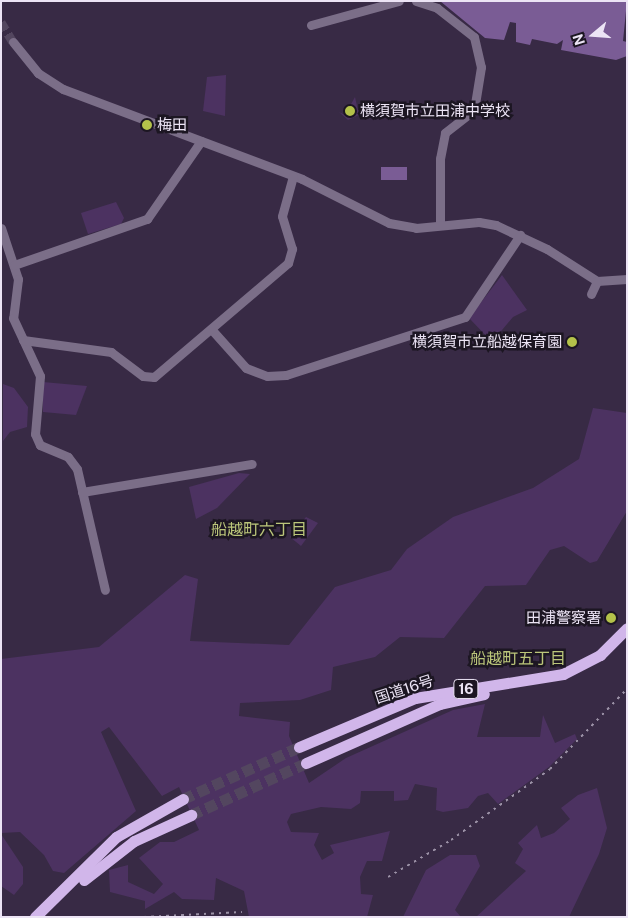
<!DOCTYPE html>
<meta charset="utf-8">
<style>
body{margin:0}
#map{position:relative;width:628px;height:918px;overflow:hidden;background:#382a45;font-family:"Public Sans","Noto Sans JP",sans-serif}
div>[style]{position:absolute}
.green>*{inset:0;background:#4c3261}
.water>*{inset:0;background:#7a5c95;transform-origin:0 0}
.tertiary-tunnel>*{height:9px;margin-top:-4.5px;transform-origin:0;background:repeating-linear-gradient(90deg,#53465f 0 9px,transparent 0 13.5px)}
.trunk-tunnel>*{height:11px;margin-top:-5.5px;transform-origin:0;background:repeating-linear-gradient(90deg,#53465f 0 11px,transparent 0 16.5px)}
.tertiary>*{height:9px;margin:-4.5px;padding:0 4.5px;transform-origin:4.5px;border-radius:4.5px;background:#7b6e88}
.trunk>*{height:11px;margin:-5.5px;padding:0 5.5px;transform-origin:5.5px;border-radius:5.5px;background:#d1b6ea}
.rail>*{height:2px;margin-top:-1px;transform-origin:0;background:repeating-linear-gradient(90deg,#9c92a7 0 2.5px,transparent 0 7.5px)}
.dots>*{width:14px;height:14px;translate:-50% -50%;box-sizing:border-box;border:2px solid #1c1622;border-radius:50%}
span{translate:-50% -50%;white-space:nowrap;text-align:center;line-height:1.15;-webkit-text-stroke:5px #1c1622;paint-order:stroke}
.shield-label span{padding:1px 4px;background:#1c1622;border:1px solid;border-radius:4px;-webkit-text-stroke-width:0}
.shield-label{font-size:14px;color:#ece4f5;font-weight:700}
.poi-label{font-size:15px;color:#ece4f5}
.left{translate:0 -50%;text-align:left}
.right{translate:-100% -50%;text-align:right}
.street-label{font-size:15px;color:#ece4f5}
.neighbourhood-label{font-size:16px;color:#bbc67a}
.frame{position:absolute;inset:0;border:2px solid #ece4f5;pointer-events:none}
.north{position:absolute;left:568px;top:10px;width:50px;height:50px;-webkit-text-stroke:4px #1c1622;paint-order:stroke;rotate:252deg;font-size:14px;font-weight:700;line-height:20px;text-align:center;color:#ece4f5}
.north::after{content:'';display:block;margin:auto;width:18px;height:22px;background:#ece4f5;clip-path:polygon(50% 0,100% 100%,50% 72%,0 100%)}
</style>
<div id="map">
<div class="green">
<i style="clip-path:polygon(226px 75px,225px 116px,203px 111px,207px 77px)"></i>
<i style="clip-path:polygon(355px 97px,359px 115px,348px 120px,339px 112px,345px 115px)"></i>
<i style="clip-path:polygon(116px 202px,124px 218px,121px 224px,88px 234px,81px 213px)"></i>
<i style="clip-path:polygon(502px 275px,527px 310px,513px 317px,492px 342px,469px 318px)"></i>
<i style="clip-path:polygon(43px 382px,87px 386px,76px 415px,43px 412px)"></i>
<i style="clip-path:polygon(3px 384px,14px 388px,28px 407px,27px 427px,10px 432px,3px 441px)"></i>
<i style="clip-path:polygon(593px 408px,627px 413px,627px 511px,597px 561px,590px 563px,564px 546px,550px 550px,526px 585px,485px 586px,444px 638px,400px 637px,375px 657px,333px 667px,331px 690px,300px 700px,240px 703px,239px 716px,290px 722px,289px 736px,309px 783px,346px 758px,453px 710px,485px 704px,477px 737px,540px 737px,543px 715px,555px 743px,575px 734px,577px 739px,549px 767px,498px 804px,488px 793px,478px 796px,468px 808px,443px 812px,436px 810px,437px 788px,415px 784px,408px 800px,394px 801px,394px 791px,361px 791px,360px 803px,351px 809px,321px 807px,291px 814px,287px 822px,291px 832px,319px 833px,314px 845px,322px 860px,334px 853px,330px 845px,390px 831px,382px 861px,367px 861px,360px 877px,361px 894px,373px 895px,367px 917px,249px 917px,244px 891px,216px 878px,214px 900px,182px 899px,174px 892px,145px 909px,145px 901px,110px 892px,109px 870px,128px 865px,128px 882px,154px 894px,163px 884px,139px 858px,160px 842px,174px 842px,199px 830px,179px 787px,162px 796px,109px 727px,101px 732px,136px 811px,64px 873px,53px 871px,44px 855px,20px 832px,1px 833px,1px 659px,99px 647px,185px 575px,198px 579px,190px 641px,289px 645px,335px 587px,391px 570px,407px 549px,453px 517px,533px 488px,579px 459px)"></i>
<i style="clip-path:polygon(239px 473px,250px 474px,217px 508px,196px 519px,189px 487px)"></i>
<i style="clip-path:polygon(306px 517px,318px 523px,301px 546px,290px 537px)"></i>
<i style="clip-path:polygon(597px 788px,607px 828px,599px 854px,569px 917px,476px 917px,526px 871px,515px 863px,523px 849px,518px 843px,537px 825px,541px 838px,554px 833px,570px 819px,561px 808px,578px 795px)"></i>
<i style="clip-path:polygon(1px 834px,23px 867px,23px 884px,14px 895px,1px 886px)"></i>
<i style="clip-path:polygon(450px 855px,476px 855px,480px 866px,455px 910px,461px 917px,403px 917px,426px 870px)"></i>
</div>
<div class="water">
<i style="clip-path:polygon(440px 1px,627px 1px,623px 41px,627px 42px,627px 56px,616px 60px,561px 50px,563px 40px,557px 44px,532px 39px,530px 45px,516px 42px,516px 23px,510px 22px,504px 40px,485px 38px)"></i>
<i style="left:381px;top:167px;width:26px;height:13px"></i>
</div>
<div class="tertiary-tunnel">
<i style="left:1px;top:22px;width:23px;rotate:59deg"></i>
</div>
<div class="trunk-tunnel">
<i style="left:183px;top:799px;width:127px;rotate:-24.1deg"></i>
<i style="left:191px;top:815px;width:126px;rotate:-24.3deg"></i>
</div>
<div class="tertiary">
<i style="left:416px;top:1px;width:22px;rotate:18deg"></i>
<i style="left:437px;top:8px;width:47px;rotate:38.1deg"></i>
<i style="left:474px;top:37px;width:31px;rotate:77deg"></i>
<i style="left:481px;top:67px;width:44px;rotate:99.2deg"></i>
<i style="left:474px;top:110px;width:37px;rotate:142deg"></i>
<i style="left:445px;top:133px;width:26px;rotate:101deg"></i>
<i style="left:440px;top:159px;width:66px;rotate:90deg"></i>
<i style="left:311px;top:25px;width:91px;rotate:-15.3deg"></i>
<i style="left:13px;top:42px;width:40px;rotate:51deg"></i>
<i style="left:38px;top:73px;width:30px;rotate:33deg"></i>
<i style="left:63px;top:89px;width:255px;rotate:20.6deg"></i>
<i style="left:302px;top:179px;width:97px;rotate:26.8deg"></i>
<i style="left:389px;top:223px;width:27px;rotate:10deg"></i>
<i style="left:416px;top:228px;width:63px;rotate:-5.4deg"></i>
<i style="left:479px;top:222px;width:17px;rotate:10deg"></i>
<i style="left:496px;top:225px;width:56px;rotate:25.2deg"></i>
<i style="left:547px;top:249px;width:59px;rotate:32.6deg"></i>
<i style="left:597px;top:281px;width:30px;rotate:-4deg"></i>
<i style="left:1px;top:228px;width:54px;rotate:71.6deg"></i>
<i style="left:18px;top:279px;width:39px;rotate:97deg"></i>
<i style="left:13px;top:318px;width:64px;rotate:65deg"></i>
<i style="left:40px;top:376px;width:58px;rotate:94.9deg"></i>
<i style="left:35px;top:434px;width:12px;rotate:66deg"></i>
<i style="left:40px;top:445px;width:30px;rotate:23deg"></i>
<i style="left:68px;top:457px;width:15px;rotate:53deg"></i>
<i style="left:77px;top:469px;width:124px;rotate:77deg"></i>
<i style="left:14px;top:265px;width:141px;rotate:-19.1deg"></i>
<i style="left:147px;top:219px;width:95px;rotate:-55.3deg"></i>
<i style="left:591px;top:294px;width:14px;rotate:-65deg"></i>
<i style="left:212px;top:330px;width:51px;rotate:48.2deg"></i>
<i style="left:246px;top:368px;width:22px;rotate:21deg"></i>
<i style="left:267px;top:376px;width:19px;rotate:-3deg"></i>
<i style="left:286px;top:375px;width:188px;rotate:-18deg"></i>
<i style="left:465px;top:317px;width:99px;rotate:-56.1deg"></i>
<i style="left:23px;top:340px;width:89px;rotate:7.8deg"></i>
<i style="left:111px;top:352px;width:40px;rotate:37deg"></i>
<i style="left:143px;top:376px;width:11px;rotate:5deg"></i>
<i style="left:154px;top:377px;width:176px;rotate:-40.4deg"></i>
<i style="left:288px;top:263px;width:15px;rotate:-74deg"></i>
<i style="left:292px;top:249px;width:34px;rotate:-107deg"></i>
<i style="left:282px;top:216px;width:41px;rotate:-74.6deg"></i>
<i style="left:82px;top:492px;width:172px;rotate:-9.4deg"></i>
</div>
<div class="trunk">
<i style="left:299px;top:747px;width:126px;rotate:-22.9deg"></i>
<i style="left:415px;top:698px;width:150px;rotate:-9.2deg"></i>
<i style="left:563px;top:674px;width:42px;rotate:-27.2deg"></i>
<i style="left:600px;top:655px;width:38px;rotate:-45deg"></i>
<i style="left:306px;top:763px;width:146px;rotate:-23.8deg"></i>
<i style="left:440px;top:704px;width:45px;rotate:-12.8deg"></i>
<i style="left:84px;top:880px;width:63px;rotate:-38deg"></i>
<i style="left:134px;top:841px;width:63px;rotate:-24.5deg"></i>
<i style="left:35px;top:917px;width:114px;rotate:-44.6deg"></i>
<i style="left:116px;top:837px;width:77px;rotate:-29.6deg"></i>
</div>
<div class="rail">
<i style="left:388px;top:877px;width:73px;rotate:-30.4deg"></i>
<i style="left:451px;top:840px;width:122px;rotate:-35.6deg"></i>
<i style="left:550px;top:769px;width:111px;rotate:-46.1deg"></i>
<i style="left:144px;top:917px;width:98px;rotate:-2.9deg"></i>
</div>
<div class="dots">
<i style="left:350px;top:111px;background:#b4c24a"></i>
<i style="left:147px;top:125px;background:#b4c24a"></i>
<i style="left:572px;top:342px;background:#b4c24a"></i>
<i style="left:611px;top:618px;background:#b4c24a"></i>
</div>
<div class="shield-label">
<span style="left:466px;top:689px">16</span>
</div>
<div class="poi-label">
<span class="left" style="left:360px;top:111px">横須賀市立田浦中学校</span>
<span class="left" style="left:157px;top:125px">梅田</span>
<span class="right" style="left:562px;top:342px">横須賀市立船越保育園</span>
<span class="right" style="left:601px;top:618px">田浦警察署</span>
</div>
<div class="street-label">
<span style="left:404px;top:689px;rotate:-18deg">国道16号</span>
</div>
<div class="neighbourhood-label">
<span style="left:259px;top:530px">船越町六丁目</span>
<span style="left:518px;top:659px">船越町五丁目</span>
</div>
<div class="frame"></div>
<div class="north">N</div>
</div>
